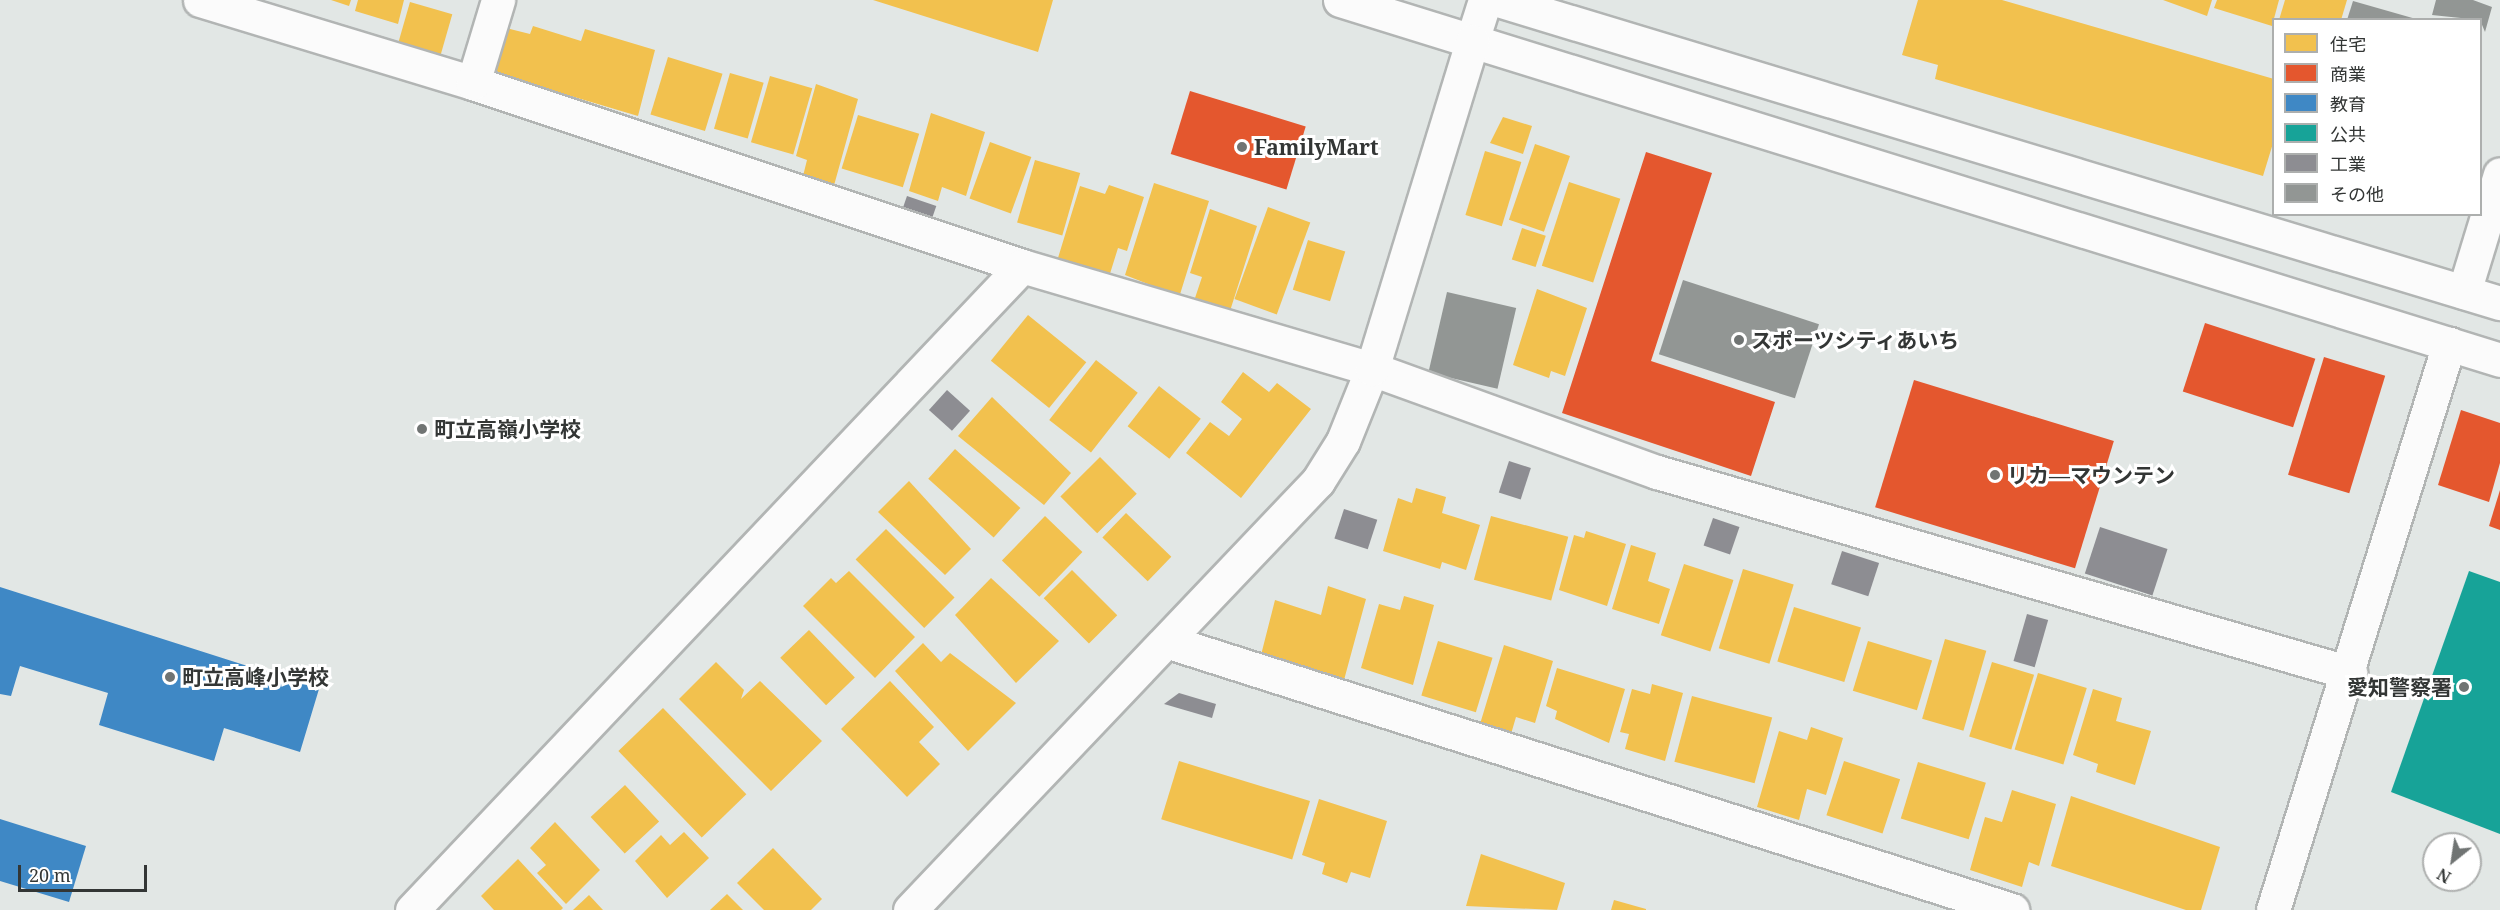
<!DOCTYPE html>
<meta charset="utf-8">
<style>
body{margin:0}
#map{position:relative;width:2500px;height:910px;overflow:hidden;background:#e2e7e5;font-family:"Noto Serif","Noto Sans JP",serif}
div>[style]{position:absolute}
.homes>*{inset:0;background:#f2c14e;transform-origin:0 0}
.shops>*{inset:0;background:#e4572e;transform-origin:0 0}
.schools>*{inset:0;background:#3f88c5}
.public>*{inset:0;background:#17a398}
.industry>*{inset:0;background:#8d8d92;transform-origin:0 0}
.building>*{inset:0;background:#929694;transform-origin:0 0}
.roads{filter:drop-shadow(2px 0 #b2b5b4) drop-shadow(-2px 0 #b2b5b4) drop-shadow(0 2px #b2b5b4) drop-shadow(0 -2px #b2b5b4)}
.street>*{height:33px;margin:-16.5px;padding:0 16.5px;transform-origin:16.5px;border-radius:16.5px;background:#fbfbfb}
.secondary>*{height:33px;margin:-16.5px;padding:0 16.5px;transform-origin:16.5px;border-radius:16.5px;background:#fbfbfb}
.dots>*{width:16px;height:16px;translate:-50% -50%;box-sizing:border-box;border:3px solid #fff;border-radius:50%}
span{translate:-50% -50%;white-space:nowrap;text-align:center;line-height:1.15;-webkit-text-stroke:6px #fff;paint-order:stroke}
.poi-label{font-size:21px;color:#333635;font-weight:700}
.left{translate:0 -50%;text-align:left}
.right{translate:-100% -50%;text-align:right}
.legend{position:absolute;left:2272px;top:18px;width:210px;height:198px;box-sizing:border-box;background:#fff;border:2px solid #adafae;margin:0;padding:8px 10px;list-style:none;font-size:18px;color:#333635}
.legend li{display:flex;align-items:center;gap:12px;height:30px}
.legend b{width:30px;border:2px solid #adafae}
.north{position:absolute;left:2422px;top:832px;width:60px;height:60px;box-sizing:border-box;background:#fff;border:2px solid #adafae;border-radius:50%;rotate:210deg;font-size:16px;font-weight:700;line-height:24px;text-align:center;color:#333635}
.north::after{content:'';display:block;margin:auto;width:21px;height:27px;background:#707473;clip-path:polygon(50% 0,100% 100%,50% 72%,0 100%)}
.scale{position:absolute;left:18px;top:865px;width:129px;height:27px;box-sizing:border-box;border:3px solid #333635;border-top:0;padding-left:8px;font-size:18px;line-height:21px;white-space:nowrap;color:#333635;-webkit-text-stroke:4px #fff;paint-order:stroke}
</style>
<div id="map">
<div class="homes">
<i style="clip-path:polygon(331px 0,351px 0,349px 6px)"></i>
<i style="clip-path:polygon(358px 0,404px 0,398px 24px,355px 11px)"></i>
<i style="clip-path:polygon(873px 0,1053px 0,1038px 52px)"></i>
<i style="clip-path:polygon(1918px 0,2002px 0,2274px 79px,2274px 140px,2263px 176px,1935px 79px,1938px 65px,1902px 55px)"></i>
<i style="clip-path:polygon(2163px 0,2212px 0,2207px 16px)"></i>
<i style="clip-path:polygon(2217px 0,2279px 0,2272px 26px,2214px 8px)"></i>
<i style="clip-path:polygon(2285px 0,2347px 0,2341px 20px,2279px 20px)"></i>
<i style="left:410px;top:2px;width:44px;height:58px;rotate:16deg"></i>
<i style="clip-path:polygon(498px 26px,530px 34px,533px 26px,581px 41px,585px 29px,655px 50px,638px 116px,544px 88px,540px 103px,487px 76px)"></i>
<i style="left:668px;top:57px;width:57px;height:60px;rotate:17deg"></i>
<i style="left:730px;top:73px;width:35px;height:58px;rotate:16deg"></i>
<i style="left:770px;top:76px;width:44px;height:69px;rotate:16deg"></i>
<i style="clip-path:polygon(816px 84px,858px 99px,833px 189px,802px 180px,807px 160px,796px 156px)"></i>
<i style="clip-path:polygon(931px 113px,985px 132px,966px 196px,942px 187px,938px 201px,909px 191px)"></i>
<i style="left:858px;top:115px;width:64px;height:56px;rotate:17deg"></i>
<i style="clip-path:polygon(1503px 117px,1532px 126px,1523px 154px,1490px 143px)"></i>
<i style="left:990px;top:142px;width:44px;height:60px;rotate:20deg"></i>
<i style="left:1535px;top:144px;width:37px;height:80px;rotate:19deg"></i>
<i style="left:1485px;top:151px;width:38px;height:67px;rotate:17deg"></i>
<i style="left:1035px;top:160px;width:47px;height:65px;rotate:16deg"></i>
<i style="left:1569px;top:182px;width:54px;height:88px;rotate:18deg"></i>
<i style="clip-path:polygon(1154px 183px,1209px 201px,1177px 304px,1145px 294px,1148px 284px,1125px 275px)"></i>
<i style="clip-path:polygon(1109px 185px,1144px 197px,1127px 251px,1118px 248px,1108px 280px,1054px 271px,1080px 186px,1105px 194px)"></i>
<i style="left:1268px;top:207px;width:45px;height:98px;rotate:20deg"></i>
<i style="clip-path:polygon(1210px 209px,1257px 226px,1230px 311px,1195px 298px,1202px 277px,1190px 273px)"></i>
<i style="left:1522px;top:228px;width:25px;height:33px;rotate:18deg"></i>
<i style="left:1308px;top:240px;width:39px;height:52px;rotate:17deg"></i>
<i style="clip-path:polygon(1537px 289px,1587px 308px,1565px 376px,1551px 371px,1549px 378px,1513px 365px)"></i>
<i style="left:1028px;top:315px;width:75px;height:59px;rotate:39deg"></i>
<i style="left:1096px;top:360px;width:53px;height:76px;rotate:38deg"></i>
<i style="clip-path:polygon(1243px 372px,1269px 392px,1277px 383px,1311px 409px,1241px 498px,1186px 453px,1210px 422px,1229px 436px,1242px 419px,1221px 402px)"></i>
<i style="left:1159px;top:386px;width:53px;height:51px;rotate:38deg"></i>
<i style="clip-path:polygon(992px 397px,1071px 473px,1044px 505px,958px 436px)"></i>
<i style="left:955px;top:449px;width:88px;height:40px;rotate:42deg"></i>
<i style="left:1100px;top:457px;width:52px;height:56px;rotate:45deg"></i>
<i style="clip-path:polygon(909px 481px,971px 549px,945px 575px,878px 512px)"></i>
<i style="clip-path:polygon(1416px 488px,1446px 497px,1442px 513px,1480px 525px,1466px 570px,1442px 562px,1440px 569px,1383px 551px,1398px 498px,1412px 503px)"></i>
<i style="left:1126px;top:513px;width:63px;height:34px;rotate:44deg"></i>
<i style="left:1045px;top:516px;width:52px;height:62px;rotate:44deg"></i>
<i style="left:1491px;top:516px;width:80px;height:66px;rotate:15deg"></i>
<i style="left:886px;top:529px;width:97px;height:43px;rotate:45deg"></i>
<i style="clip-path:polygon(1586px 531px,1626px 544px,1607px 606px,1559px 590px,1574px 535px,1584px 538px)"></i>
<i style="clip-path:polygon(1631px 545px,1656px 553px,1648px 581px,1670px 589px,1659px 624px,1612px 609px)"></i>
<i style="left:1684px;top:564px;width:52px;height:75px;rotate:18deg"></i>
<i style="left:1743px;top:569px;width:53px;height:83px;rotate:17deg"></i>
<i style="left:1072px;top:570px;width:64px;height:40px;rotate:45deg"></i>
<i style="clip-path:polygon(849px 571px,915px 637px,875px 678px,803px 606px,831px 578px,836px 583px)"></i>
<i style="clip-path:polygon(991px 578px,1059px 641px,1016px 683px,955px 615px)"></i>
<i style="clip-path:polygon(1328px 586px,1366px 599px,1344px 680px,1261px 655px,1275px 600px,1321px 615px)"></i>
<i style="clip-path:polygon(1404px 596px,1434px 605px,1413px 685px,1361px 668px,1379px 604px,1400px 610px)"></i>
<i style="left:1794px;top:607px;width:70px;height:57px;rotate:17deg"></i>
<i style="left:809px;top:630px;width:66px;height:40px;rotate:46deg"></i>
<i style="left:1945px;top:639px;width:43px;height:83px;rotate:16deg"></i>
<i style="left:1438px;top:641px;width:57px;height:57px;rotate:17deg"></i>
<i style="left:1868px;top:641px;width:67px;height:52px;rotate:17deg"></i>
<i style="clip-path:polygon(923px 643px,941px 662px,950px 653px,1016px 703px,968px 751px,895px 671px)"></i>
<i style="clip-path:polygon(1504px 645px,1553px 661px,1535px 723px,1516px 717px,1511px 734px,1480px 724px)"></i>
<i style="clip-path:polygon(716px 662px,744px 690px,741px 699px,760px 681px,822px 741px,771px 791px,679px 699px)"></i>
<i style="left:1992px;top:662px;width:44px;height:78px;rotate:17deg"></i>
<i style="clip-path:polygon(1557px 668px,1625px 689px,1609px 743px,1555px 719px,1557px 711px,1546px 706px)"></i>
<i style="left:2038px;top:673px;width:51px;height:80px;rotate:17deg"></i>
<i style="clip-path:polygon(890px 681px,934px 727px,919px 742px,940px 764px,907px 797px,841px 729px)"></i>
<i style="clip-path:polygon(1652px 684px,1683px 693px,1665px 761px,1625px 749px,1629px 734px,1620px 732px,1632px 689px,1650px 694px)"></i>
<i style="clip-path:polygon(2093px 689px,2122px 698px,2116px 721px,2151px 731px,2135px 785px,2096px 772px,2098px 764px,2073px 755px)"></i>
<i style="left:1692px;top:696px;width:83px;height:68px;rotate:15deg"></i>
<i style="left:663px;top:708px;width:120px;height:62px;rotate:46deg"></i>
<i style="clip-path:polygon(1811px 727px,1843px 738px,1826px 795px,1807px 789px,1799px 820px,1757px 807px,1779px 731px,1807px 740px)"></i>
<i style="left:1179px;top:761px;width:137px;height:61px;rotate:17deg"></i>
<i style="left:1844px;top:761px;width:59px;height:57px;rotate:18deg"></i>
<i style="left:1918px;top:762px;width:71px;height:59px;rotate:17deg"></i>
<i style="left:625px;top:785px;width:50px;height:47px;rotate:47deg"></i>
<i style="clip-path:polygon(2012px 790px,2056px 804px,2039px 866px,2029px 862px,2022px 887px,1970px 870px,1985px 817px,2002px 822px)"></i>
<i style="clip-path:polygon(2071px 796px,2220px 847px,2201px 910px,2186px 910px,2051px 866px)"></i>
<i style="clip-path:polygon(1319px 799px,1387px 821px,1370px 878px,1351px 872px,1347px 883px,1322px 874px,1325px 863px,1302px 855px)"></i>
<i style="clip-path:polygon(555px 822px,600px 870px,566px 904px,537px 873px,546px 865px,530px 848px)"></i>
<i style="clip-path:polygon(684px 832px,709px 858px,667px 898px,635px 861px,661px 835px,670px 845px)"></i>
<i style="clip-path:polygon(773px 848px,822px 899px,811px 910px,764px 910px,737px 883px)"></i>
<i style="clip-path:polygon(1481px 854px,1565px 883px,1557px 910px,1466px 906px)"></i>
<i style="clip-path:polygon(518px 859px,563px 908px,561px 910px,494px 910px,481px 896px)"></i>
<i style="clip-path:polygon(727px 894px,743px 910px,710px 910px)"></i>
<i style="clip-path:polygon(589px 895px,603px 910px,573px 910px)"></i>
<i style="clip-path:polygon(1614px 900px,1646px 909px,1646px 910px,1611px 910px)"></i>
</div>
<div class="shops">
<i style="left:1190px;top:91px;width:121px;height:66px;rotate:17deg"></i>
<i style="clip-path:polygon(1646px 152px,1712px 173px,1651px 361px,1775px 402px,1751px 476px,1562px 413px)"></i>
<i style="left:2205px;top:323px;width:116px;height:72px;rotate:18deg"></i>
<i style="left:2324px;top:357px;width:64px;height:123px;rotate:17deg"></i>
<i style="left:1914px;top:380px;width:209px;height:133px;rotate:17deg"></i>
<i style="clip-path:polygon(2461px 410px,2500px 423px,2500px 463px,2489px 502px,2438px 485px)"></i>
<i style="clip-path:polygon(2500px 490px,2500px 530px,2489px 526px)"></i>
</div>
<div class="schools">
<i style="clip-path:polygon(0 587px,319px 689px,300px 752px,224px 728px,214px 761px,99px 725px,108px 693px,20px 666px,11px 696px,0 694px)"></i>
<i style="clip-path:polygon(0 819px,86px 846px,69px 902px,0 881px)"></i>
</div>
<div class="public">
<i style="clip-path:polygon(2469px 571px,2500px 582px,2500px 834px,2391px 792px)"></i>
</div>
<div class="industry">
<i style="left:907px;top:196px;width:31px;height:28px;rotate:19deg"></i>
<i style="left:947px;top:390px;width:31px;height:27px;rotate:42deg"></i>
<i style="left:1509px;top:461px;width:23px;height:33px;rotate:18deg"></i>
<i style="left:1344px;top:509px;width:35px;height:31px;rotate:18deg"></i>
<i style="left:1713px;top:518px;width:28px;height:29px;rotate:19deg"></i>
<i style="left:2100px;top:527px;width:71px;height:49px;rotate:18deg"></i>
<i style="left:1842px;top:551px;width:39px;height:35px;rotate:18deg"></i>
<i style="left:2027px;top:614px;width:22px;height:49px;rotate:16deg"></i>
<i style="clip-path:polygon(1179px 693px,1216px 704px,1212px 718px,1164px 704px)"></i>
</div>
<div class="building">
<i style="clip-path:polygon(2436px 0,2473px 0,2492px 7px,2485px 32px,2480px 20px,2432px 15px)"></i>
<i style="clip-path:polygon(2353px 1px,2416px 19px,2415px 20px,2347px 20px)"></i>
<i style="left:1683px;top:280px;width:143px;height:78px;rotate:18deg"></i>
<i style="left:1447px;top:292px;width:71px;height:83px;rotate:13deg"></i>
</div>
<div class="roads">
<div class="street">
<i style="left:200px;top:0;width:285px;rotate:16.9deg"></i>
<i style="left:473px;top:83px;width:579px;rotate:18.43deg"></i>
<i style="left:1022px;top:266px;width:365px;rotate:16.4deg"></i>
<i style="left:1372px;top:369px;width:303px;rotate:19.9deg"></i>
<i style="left:1657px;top:472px;width:722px;rotate:16.17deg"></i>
<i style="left:1472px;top:41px;width:43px;rotate:-72.4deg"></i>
<i style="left:473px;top:83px;width:87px;rotate:-73.2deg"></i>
<i style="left:2464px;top:292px;width:123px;rotate:-73deg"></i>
<i style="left:1169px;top:642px;width:885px;rotate:17.64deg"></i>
<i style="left:412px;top:910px;width:887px;rotate:-46.55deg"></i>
<i style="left:2273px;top:910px;width:593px;rotate:-72.73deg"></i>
</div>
<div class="secondary">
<i style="left:1340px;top:0;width:1215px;rotate:17.24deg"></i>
<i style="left:1498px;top:0;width:1047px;rotate:16.83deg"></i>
<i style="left:910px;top:910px;width:592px;rotate:-46.44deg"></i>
<i style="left:1318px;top:481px;width:47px;rotate:-58deg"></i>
<i style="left:1343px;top:441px;width:78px;rotate:-68.1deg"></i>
<i style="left:1372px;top:369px;width:343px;rotate:-73deg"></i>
</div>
</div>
<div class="dots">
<i style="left:1242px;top:147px;background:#707473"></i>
<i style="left:1739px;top:340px;background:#707473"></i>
<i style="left:422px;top:429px;background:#707473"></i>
<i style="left:1995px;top:475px;background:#707473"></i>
<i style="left:170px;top:677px;background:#707473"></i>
<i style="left:2464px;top:687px;background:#707473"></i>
</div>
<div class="poi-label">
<span class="left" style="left:1254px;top:147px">FamilyMart</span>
<span class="left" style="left:1751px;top:340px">スポーツシティあいち</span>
<span class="left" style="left:434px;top:429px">町立高嶺小学校</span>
<span class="left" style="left:2007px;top:475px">リカ―マウンテン</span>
<span class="left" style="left:182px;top:677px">町立高峰小学校</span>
<span class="right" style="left:2452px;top:687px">愛知警察署</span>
</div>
<ul class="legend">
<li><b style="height:16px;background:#f2c14e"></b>住宅</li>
<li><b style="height:16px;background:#e4572e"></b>商業</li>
<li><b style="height:16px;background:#3f88c5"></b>教育</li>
<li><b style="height:16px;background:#17a398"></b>公共</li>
<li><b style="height:16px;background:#8d8d92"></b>工業</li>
<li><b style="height:16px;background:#929694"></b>その他</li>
</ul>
<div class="north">N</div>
<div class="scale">20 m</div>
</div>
